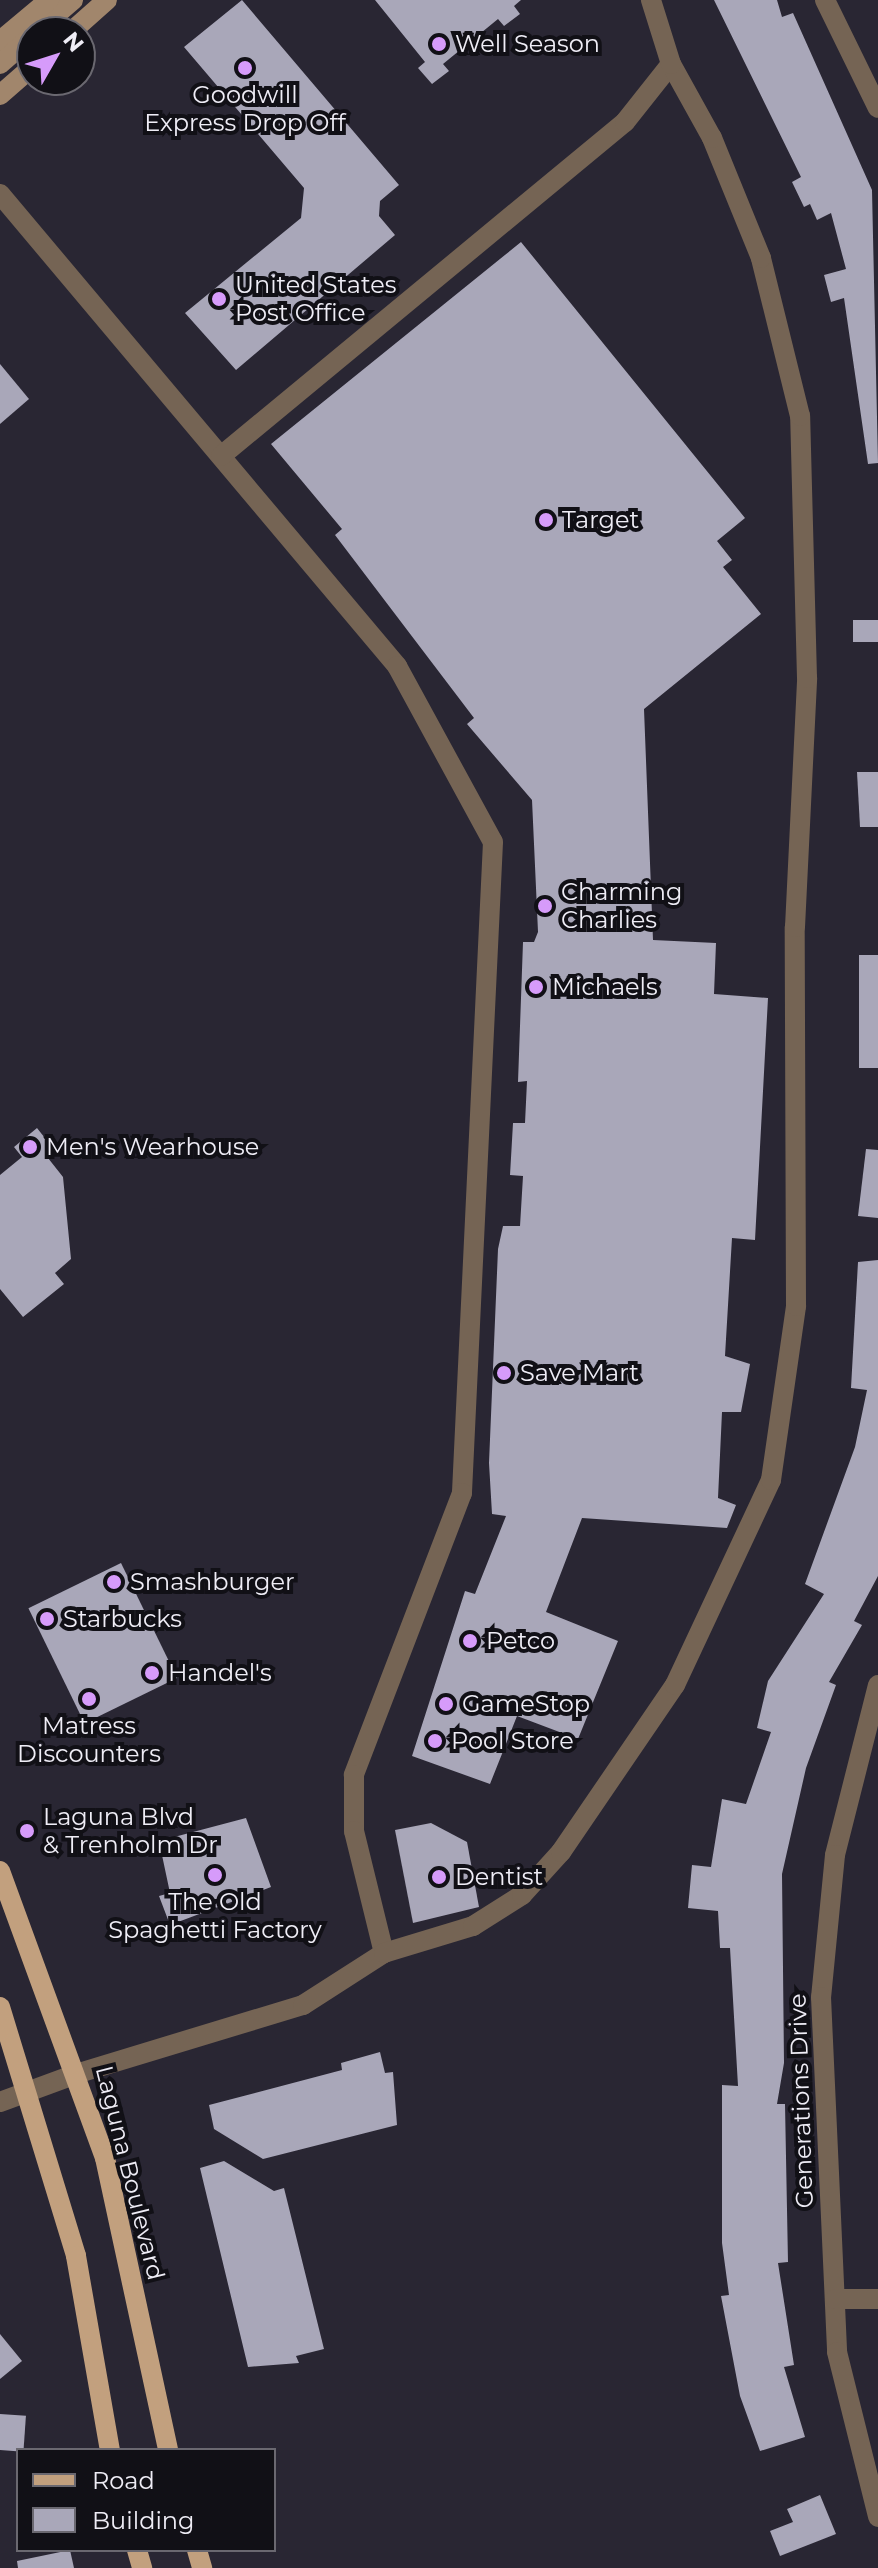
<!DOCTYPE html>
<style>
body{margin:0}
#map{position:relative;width:878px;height:2568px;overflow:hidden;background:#292633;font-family:Montserrat,sans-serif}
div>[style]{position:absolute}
.building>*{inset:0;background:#a9a7b9;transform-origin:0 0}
.minor>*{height:20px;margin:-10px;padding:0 10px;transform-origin:10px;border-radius:10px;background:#756454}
.tertiary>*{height:20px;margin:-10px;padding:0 10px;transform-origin:10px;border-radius:10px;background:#756454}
.secondary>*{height:20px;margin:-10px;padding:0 10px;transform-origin:10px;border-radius:10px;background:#a1866c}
.primary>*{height:20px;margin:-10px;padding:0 10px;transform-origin:10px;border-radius:10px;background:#c2a07e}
.dots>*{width:22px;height:22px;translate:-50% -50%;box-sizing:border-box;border:4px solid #111016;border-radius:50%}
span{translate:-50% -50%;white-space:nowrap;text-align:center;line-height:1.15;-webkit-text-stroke:8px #111016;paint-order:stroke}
.poi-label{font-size:24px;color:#efedf6}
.left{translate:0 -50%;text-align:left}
.street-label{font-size:24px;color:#efedf6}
.legend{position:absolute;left:16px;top:2448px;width:260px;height:104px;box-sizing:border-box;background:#111016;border:2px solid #6a6870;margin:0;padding:10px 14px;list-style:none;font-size:24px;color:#efedf6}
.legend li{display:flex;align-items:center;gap:16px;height:40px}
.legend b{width:40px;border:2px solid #6a6870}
.north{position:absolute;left:16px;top:16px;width:80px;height:80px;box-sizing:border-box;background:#111016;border:2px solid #6a6870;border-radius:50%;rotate:51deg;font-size:22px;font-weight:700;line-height:32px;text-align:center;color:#efedf6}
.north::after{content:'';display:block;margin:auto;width:28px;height:36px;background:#d69bfa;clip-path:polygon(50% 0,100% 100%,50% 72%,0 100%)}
</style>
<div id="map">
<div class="building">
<i style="clip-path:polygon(242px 0,399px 185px,380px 201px,379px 216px,395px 235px,236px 370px,185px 313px,301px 218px,304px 188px,184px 47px)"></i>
<i style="clip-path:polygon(375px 0,521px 0,514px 6px,520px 14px,504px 26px,498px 19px,443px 64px,449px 71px,432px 84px,418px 68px,425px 62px)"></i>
<i style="clip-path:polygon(714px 0,777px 0,782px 17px,793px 13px,872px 190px,878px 463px,868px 464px,844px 298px,831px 302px,824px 275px,846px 269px,831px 213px,817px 220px,810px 204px,804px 207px,792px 182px,801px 177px)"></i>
<i style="clip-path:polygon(521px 242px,745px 518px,717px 541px,732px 560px,723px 567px,761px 614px,644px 709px,653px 940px,716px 943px,714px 994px,768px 998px,755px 1240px,732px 1238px,725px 1356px,750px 1364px,741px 1412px,722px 1412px,718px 1498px,736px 1505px,727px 1528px,582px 1518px,546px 1612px,618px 1641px,578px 1739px,517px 1716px,490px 1784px,412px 1756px,465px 1591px,475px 1594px,506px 1516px,492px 1514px,489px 1463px,498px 1249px,503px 1226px,520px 1226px,523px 1176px,510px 1175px,513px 1123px,525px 1123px,527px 1081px,518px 1082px,523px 942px,534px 942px,538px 932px,532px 800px,467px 724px,474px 718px,335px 535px,342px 529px,271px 444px)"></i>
<i style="clip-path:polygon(0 364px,29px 399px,0 424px)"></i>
<i style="left:878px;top:620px;width:22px;height:25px;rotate:90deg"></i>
<i style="clip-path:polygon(857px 772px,878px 772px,878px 827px,860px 827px)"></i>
<i style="left:878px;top:955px;width:113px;height:19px;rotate:90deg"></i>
<i style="clip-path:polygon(37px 1128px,56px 1152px,48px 1158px,63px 1177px,71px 1259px,55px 1273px,64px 1284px,23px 1317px,0 1289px,0 1175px,22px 1157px,14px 1147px)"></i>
<i style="clip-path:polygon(866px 1149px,878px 1150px,878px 1218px,858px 1216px)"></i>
<i style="clip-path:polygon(878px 1260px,878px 1576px,854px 1621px,862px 1625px,829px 1682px,836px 1685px,806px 1768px,782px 1874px,784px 2063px,777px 2104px,785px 2104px,788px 2262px,778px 2263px,794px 2365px,784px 2367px,805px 2437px,760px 2451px,740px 2396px,721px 2296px,729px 2295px,722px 2243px,722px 2085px,738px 2086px,730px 1948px,720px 1948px,718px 1911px,688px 1908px,692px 1865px,711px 1867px,722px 1799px,746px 1804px,771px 1732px,757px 1728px,768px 1681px,824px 1594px,805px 1584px,855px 1447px,867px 1390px,851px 1388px,858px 1262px)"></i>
<i style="left:121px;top:1563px;width:128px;height:103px;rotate:64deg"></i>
<i style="clip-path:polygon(246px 1818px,271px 1887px,170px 1925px,159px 1896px,170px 1893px,159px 1841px)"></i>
<i style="clip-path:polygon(431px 1823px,467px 1842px,479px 1907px,413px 1923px,395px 1830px)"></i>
<i style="clip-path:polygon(380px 2052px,385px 2073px,393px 2072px,397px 2125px,263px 2159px,214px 2129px,209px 2105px,342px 2070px,341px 2063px)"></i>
<i style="clip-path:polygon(224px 2161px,274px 2191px,284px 2188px,324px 2349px,296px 2356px,299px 2363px,248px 2367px,200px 2168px)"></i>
<i style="clip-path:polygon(0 2334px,22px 2361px,0 2379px)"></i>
<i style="left:0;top:2414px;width:26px;height:36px;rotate:4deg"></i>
<i style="clip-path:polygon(820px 2495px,836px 2534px,780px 2556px,770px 2531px,793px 2522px,787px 2509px)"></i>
<i style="clip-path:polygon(70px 2550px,74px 2568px,18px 2568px,17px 2561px)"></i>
</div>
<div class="minor">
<i style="left:825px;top:0;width:120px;rotate:63.9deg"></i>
<i style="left:0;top:194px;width:617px;rotate:49.93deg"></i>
<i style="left:397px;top:666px;width:200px;rotate:61.4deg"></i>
<i style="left:493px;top:842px;width:652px;rotate:92.73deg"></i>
<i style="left:462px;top:1493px;width:302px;rotate:111deg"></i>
<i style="left:354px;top:1775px;width:56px;rotate:90deg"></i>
<i style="left:354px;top:1831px;width:126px;rotate:76.2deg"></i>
<i style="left:221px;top:456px;width:524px;rotate:-39.58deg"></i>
<i style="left:625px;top:122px;width:74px;rotate:-51.6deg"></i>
<i style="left:878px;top:1685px;width:175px;rotate:104.2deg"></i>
<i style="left:835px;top:1855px;width:143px;rotate:95.6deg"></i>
<i style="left:821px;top:1997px;width:355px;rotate:87.4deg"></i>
<i style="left:837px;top:2352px;width:170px;rotate:76deg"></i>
<i style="left:79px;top:2073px;width:234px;rotate:-16.9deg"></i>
<i style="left:303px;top:2005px;width:96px;rotate:-32.7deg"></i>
<i style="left:384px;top:1953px;width:93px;rotate:-16.9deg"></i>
<i style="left:473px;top:1926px;width:58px;rotate:-32.3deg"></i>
<i style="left:522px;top:1895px;width:58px;rotate:-47.8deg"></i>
<i style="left:561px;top:1852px;width:202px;rotate:-55.7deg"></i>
<i style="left:675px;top:1685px;width:226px;rotate:-64.9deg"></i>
<i style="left:771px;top:1480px;width:176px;rotate:-81.8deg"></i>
<i style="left:796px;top:1306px;width:379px;rotate:-90.2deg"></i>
<i style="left:795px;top:927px;width:249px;rotate:-87.2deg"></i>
<i style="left:807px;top:678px;width:262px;rotate:-91.5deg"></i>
<i style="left:800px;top:416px;width:163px;rotate:-103.9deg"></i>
<i style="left:761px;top:258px;width:130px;rotate:-112.2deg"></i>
<i style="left:712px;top:138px;width:85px;rotate:-119deg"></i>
<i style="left:671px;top:64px;width:67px;rotate:-107.4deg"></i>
<i style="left:835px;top:2299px;width:43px"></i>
</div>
<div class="tertiary">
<i style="left:0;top:2102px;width:84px;rotate:-20.2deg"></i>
</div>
<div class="secondary">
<i style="left:36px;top:32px;width:49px;rotate:-40.9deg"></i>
<i style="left:71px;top:32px;width:48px;rotate:-41.6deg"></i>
<i style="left:0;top:41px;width:64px;rotate:-39.9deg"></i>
<i style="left:0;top:64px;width:43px;rotate:-41.2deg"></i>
<i style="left:0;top:95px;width:43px;rotate:-41.2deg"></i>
</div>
<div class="primary">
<i style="left:0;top:1871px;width:306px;rotate:69.9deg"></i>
<i style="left:105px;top:2158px;width:299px;rotate:77.8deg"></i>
<i style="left:0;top:2007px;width:260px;rotate:73deg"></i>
<i style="left:76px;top:2256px;width:197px;rotate:80.1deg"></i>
<i style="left:137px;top:2550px;width:19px;rotate:74deg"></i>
<i style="left:197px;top:2550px;width:19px;rotate:74deg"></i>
</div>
<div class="dots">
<i style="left:439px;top:44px;background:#d69bfa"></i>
<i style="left:245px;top:68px;background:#d69bfa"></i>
<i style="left:219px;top:299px;background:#d69bfa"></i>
<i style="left:546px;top:520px;background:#d69bfa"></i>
<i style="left:545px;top:906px;background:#d69bfa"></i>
<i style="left:536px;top:987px;background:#d69bfa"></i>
<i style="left:30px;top:1147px;background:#d69bfa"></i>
<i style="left:504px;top:1373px;background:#d69bfa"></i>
<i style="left:114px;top:1582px;background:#d69bfa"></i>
<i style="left:47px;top:1619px;background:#d69bfa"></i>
<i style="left:470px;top:1641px;background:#d69bfa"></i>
<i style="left:152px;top:1673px;background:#d69bfa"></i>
<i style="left:89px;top:1699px;background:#d69bfa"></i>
<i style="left:446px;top:1704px;background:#d69bfa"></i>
<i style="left:435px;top:1741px;background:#d69bfa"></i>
<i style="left:27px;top:1831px;background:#d69bfa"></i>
<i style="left:215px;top:1875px;background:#d69bfa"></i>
<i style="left:439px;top:1877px;background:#d69bfa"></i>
</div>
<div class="poi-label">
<span class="left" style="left:455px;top:44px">Well Season</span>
<span style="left:245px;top:109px">Goodwill<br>Express Drop Off</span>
<span class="left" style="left:235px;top:299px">United States<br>Post Office</span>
<span class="left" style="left:562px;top:520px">Target</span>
<span class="left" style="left:561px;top:906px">Charming<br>Charlies</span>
<span class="left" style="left:552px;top:987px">Michaels</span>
<span class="left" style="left:46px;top:1147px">Men's Wearhouse</span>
<span class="left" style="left:520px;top:1373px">Save Mart</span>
<span class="left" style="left:130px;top:1582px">Smashburger</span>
<span class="left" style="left:63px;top:1619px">Starbucks</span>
<span class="left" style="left:486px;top:1641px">Petco</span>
<span class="left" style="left:168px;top:1673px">Handel's</span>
<span class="left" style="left:462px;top:1704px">GameStop</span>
<span style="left:89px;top:1740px">Matress<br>Discounters</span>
<span class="left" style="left:451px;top:1741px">Pool Store</span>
<span class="left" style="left:43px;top:1831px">Laguna Blvd<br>&amp; Trenholm Dr</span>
<span class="left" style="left:455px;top:1877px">Dentist</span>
<span style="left:215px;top:1916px">The Old<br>Spaghetti Factory</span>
</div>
<div class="street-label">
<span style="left:801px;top:2101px;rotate:-92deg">Generations Drive</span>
<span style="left:130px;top:2173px;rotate:76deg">Laguna Boulevard</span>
</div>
<ul class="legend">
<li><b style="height:10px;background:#c2a07e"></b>Road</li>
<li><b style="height:22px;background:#a9a7b9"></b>Building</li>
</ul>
<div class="north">N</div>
</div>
